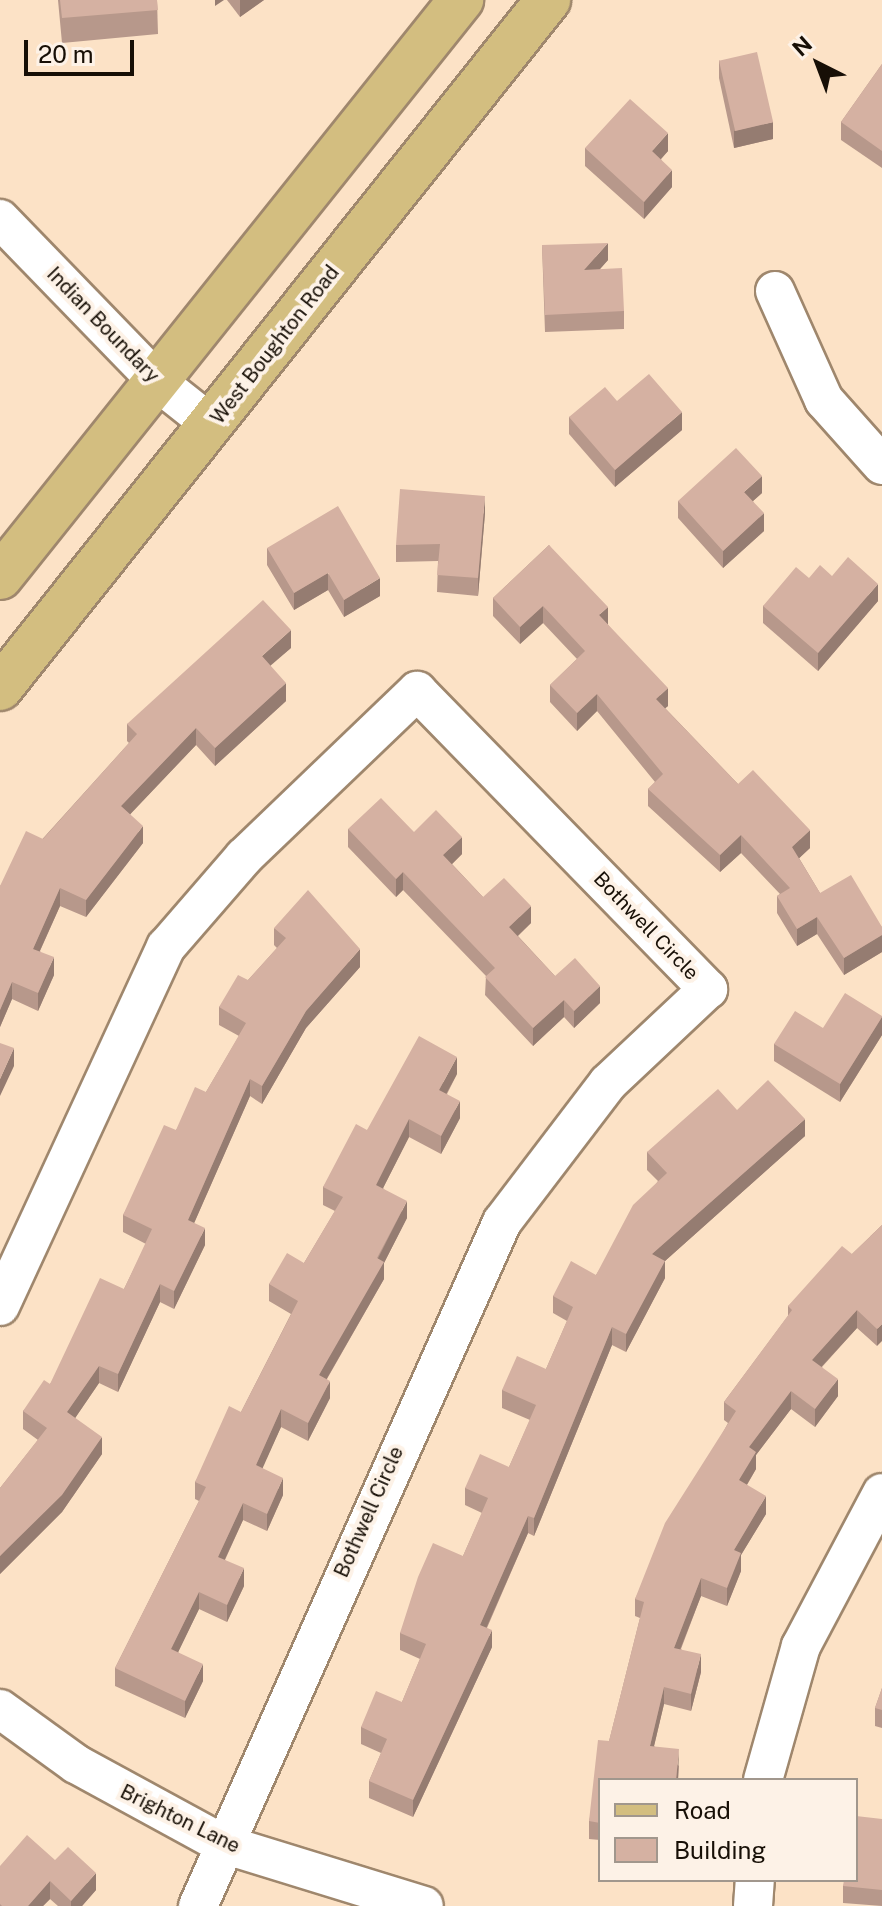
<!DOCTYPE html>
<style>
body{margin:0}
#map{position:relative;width:882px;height:1906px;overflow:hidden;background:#fce2c6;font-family:"Public Sans",sans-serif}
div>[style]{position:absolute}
.roads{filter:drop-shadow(2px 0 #9f876d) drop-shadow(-2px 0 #9f876d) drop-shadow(0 2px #9f876d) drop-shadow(0 -2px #9f876d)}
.minor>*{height:38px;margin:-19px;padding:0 19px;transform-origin:19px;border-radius:19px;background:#fff}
.major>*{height:44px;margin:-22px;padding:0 22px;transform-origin:22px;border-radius:22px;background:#d3be80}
.wall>*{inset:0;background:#b7988b}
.shaded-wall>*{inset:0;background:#957c71}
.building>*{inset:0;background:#d5b1a2;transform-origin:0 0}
span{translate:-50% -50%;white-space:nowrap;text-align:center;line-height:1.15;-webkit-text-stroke:8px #fdf2e7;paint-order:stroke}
.street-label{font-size:20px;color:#170f06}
.legend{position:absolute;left:598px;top:1778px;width:260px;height:104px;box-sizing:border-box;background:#fdf2e7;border:2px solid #a1978d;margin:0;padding:10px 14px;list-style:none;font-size:24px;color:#170f06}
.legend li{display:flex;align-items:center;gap:16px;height:40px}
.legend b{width:40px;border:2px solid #a1978d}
.north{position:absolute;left:778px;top:24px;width:80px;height:80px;-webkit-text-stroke:6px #fdf2e7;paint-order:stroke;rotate:318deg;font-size:22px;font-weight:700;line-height:32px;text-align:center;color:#170f06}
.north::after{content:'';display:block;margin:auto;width:28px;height:36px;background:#170f06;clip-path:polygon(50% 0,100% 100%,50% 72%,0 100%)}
.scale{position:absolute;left:24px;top:40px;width:110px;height:36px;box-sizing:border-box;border:4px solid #170f06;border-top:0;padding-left:10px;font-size:24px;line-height:28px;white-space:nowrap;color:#170f06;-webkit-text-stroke:6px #fdf2e7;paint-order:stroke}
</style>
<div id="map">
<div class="roads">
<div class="minor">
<i style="left:0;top:219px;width:228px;rotate:45.9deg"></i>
<i style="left:159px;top:383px;width:68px;rotate:38.4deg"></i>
<i style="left:775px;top:291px;width:120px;rotate:65.8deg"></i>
<i style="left:824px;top:400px;width:87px;rotate:48.3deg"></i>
<i style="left:0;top:1306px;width:396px;rotate:-65.2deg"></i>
<i style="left:166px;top:947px;width:119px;rotate:-49.1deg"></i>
<i style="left:244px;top:857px;width:240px;rotate:-43.8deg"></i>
<i style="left:417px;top:691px;width:417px;rotate:45.7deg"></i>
<i style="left:708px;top:989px;width:137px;rotate:136.8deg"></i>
<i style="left:608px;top:1083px;width:175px;rotate:127.3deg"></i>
<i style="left:502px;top:1222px;width:749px;rotate:113.96deg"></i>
<i style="left:0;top:1709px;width:94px;rotate:35.9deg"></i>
<i style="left:76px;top:1764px;width:167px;rotate:28.6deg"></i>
<i style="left:223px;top:1844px;width:210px;rotate:17.1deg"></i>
<i style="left:763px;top:1780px;width:139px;rotate:-74.2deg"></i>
<i style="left:801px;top:1646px;width:173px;rotate:-62.1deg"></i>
<i style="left:753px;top:1906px;width:26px;rotate:-86deg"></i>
</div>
<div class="major">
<i style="left:0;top:577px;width:739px;rotate:-51.38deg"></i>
<i style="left:0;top:688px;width:880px;rotate:-51.46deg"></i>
</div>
</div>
<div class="wall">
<i style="clip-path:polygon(58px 0,157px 0,158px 34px,62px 43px)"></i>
<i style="clip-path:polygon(227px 0,264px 0,240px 17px)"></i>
<i style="clip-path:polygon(719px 60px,773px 139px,734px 148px,719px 78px)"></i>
<i style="clip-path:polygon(882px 64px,882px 168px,841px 140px,841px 122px)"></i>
<i style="clip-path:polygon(585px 148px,668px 151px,661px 159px,672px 187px,644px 219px,585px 166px)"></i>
<i style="clip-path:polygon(542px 245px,608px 260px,600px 269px,624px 311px,624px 329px,545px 332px)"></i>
<i style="clip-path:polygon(617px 401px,682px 430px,615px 487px,569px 434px,569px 417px)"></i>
<i style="clip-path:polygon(762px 493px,753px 501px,764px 531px,723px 568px,678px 518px,678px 501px)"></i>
<i style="clip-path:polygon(485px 513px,478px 596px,437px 592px,438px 561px,396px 562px,396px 545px)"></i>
<i style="clip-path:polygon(549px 545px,668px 706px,665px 708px,738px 784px,810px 848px,799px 858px,820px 893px,882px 927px,882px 952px,844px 975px,817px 934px,797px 946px,777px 913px,777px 896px,780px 894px,741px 853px,720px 872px,648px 806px,648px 789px,655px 782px,597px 711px,577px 731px,550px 702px,550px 685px,577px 659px,543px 623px,520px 644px,493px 616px,493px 598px)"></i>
<i style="clip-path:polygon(267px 548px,380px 596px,344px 617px,328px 590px,294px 610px,267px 565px)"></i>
<i style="clip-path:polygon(832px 576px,878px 601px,818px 671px,763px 623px,763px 606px,809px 578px)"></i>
<i style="clip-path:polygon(291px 648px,270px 665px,286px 701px,215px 766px,196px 745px,130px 814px,143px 843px,86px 917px,60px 906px,40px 951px,54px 975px,38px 1011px,12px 999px,0 1027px,0 886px,129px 743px,127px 741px,127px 724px)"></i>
<i style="clip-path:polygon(348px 829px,414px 832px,462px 854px,452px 864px,483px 897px,531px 923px,518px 936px,555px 976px,600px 1003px,574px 1028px,564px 1017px,533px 1046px,485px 995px,486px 976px,403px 890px,396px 897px,348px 847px)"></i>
<i style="clip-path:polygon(274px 928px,360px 967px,306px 1028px,262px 1104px,250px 1096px,194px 1223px,205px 1245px,174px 1309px,160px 1302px,118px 1392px,99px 1383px,75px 1418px,102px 1454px,62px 1512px,0 1574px,0 1488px,38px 1440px,23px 1429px,23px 1411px,50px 1384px,124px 1289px,146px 1244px,123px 1232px,123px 1215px,176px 1130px,206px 1092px,239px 1036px,219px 1025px,219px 1007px,248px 980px,277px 948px,274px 945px)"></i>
<i style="clip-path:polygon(882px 1016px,882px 1035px,840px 1102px,774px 1061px,774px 1044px,823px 1028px)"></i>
<i style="clip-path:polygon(457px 1074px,447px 1094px,460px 1118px,441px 1154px,409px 1137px,383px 1188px,407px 1218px,384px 1263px,384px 1279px,327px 1379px,330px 1398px,308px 1441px,281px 1427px,262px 1468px,283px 1495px,267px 1531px,243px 1520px,225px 1560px,244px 1586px,227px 1622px,199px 1609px,178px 1652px,203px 1681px,185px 1718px,115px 1686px,115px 1668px,199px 1501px,195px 1499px,195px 1482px,241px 1412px,291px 1314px,269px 1301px,269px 1284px,304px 1263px,335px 1211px,323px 1205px,323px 1187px,367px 1130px)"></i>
<i style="clip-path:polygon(737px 1110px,805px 1136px,665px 1261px,665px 1278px,626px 1352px,612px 1345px,534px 1536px,528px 1533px,487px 1628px,492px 1647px,413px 1817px,369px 1798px,369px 1781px,381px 1753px,361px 1744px,361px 1727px,402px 1702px,420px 1659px,400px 1650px,400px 1633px,463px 1556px,482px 1513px,465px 1505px,465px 1488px,509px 1467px,530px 1420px,502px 1408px,502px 1390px,546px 1369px,567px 1321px,553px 1313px,553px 1296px,596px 1275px,658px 1181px,647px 1170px,647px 1152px)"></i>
<i style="clip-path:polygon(882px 1225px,877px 1346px,857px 1328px,822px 1367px,838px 1396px,815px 1427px,791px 1409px,756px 1455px,756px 1469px,747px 1485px,766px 1514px,741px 1555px,741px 1571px,727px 1606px,701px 1596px,681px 1649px,701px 1672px,691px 1711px,664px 1704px,654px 1746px,679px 1766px,678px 1780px,600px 1780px,600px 1840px,589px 1839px,589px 1821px,640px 1618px,635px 1616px,635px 1599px,728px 1423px,724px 1420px,724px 1402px,788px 1316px,788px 1306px,852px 1254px)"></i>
<i style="clip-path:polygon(882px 1688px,882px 1728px,875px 1726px,875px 1708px)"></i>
<i style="clip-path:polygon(882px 1819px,882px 1906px,843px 1903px,843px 1886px)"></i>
<i style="clip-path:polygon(55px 1860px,96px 1890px,82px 1906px,58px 1906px,50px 1899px,43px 1906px,0 1906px,0 1866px)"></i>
</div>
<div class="shaded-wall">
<i style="clip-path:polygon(215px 0,224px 0,215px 6px)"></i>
<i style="clip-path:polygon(240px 0,264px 0,240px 17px)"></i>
<i style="clip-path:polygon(773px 122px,773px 139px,734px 148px,734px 131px)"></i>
<i style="clip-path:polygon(668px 133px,668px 151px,652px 169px,652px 151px)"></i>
<i style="clip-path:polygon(672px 170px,672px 187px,644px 219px,644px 202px)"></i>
<i style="clip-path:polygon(608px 243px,608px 260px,584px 287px,584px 270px)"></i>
<i style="clip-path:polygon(682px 412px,682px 430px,615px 487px,615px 470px)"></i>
<i style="clip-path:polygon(762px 476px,762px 493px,744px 509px,744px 492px)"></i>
<i style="clip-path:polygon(485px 496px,485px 513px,478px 596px,478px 578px)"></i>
<i style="clip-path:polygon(764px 513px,764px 531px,723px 568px,723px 551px)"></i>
<i style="clip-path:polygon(328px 573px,328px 590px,294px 610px,294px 593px)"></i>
<i style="clip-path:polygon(380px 578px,380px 596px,344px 617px,344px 600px)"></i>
<i style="clip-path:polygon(878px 584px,878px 601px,818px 671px,818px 653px)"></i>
<i style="clip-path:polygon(543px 606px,543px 623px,520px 644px,520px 627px)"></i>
<i style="clip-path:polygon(608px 607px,608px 625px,599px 615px)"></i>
<i style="clip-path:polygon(291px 630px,291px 648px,262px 673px,262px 656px)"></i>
<i style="clip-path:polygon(286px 683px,286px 701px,215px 766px,215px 748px)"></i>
<i style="clip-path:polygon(668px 688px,668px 706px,656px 716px,656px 699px)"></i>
<i style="clip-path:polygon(597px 694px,597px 711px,577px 731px,577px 713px)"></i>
<i style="clip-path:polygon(196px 728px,196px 745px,121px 824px,121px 806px)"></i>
<i style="clip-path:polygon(143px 826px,143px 843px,86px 917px,86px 900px)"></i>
<i style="clip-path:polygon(810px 830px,810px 848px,792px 865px,792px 847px)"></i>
<i style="clip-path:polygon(741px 835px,741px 853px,720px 872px,720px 855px)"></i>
<i style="clip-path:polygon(462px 837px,462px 854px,443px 873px,443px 855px)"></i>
<i style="clip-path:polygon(403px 872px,403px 890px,396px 897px,396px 879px)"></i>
<i style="clip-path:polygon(60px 888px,60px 906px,33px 966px,33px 949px)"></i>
<i style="clip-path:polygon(531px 906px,531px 923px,509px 944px,509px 927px)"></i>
<i style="clip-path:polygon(817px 917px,817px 934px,797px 946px,797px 929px)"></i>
<i style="clip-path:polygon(882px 935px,882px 952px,844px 975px,844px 958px)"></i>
<i style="clip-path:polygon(360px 949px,360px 967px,306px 1028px,262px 1104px,262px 1086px,306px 1011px)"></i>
<i style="clip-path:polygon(54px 957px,54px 975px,38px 1011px,38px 993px)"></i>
<i style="clip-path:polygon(12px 982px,12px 999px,0 1027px,0 1010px)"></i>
<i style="clip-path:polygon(600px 986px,600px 1003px,574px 1028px,574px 1011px)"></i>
<i style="clip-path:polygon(564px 1000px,564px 1017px,533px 1046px,533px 1028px)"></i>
<i style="clip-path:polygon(882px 1017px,882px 1035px,840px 1102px,840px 1084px)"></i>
<i style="clip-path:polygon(14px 1048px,14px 1066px,0 1096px,0 1079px)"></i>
<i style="clip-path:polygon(457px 1057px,457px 1074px,439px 1107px,439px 1090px)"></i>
<i style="clip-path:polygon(250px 1079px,250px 1096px,188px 1237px,188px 1220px)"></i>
<i style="clip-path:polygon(460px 1101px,460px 1118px,441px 1154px,441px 1136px)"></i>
<i style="clip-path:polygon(409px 1119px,409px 1137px,376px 1202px,376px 1185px)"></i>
<i style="clip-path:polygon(805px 1119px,805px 1136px,665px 1261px,665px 1278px,626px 1352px,626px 1334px,652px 1254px)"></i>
<i style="clip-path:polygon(407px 1201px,407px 1218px,384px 1263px,384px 1279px,319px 1392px,319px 1375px)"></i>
<i style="clip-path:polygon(205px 1228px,205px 1245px,174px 1309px,174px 1291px)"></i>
<i style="clip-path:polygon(160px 1284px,160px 1302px,118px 1392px,118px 1374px)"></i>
<i style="clip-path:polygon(857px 1310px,857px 1328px,812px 1377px,812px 1360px)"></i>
<i style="clip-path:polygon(882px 1324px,882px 1341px,877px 1346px,877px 1329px)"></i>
<i style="clip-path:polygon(612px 1327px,612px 1345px,534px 1536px,534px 1518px)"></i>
<i style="clip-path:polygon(99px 1366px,99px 1383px,67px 1430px,67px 1412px)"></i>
<i style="clip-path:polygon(838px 1379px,838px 1396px,815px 1427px,815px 1409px)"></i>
<i style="clip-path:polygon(330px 1381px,330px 1398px,308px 1441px,308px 1423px)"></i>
<i style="clip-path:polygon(791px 1391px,791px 1409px,756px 1455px,756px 1469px,739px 1498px,739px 1480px,749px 1447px)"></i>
<i style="clip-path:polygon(281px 1409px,281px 1427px,256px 1483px,256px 1465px)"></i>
<i style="clip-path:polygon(102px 1437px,102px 1454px,62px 1512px,0 1574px,0 1556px)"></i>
<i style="clip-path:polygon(283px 1478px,283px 1495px,267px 1531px,267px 1514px)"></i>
<i style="clip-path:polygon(766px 1496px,766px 1514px,741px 1555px,741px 1571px,727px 1606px,727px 1588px,734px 1550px)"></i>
<i style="clip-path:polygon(243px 1503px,243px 1520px,218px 1574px,218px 1557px)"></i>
<i style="clip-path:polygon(528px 1516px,528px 1533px,480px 1642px,480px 1625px)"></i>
<i style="clip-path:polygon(244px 1568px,244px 1586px,227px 1622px,227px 1605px)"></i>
<i style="clip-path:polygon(701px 1578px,701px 1596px,674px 1665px,674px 1648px)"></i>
<i style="clip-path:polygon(199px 1592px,199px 1609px,171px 1667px,171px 1649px)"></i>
<i style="clip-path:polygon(492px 1630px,492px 1647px,413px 1817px,413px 1800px)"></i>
<i style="clip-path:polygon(701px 1654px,701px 1672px,691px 1711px,691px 1694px)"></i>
<i style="clip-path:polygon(203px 1664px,203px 1681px,185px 1718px,185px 1701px)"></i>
<i style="clip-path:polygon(664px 1687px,664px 1704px,650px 1763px,650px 1746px)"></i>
<i style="clip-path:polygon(679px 1749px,678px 1780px,676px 1780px)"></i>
<i style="clip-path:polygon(96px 1873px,96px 1890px,82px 1906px,71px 1906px,71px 1901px)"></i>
<i style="clip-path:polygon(50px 1881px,50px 1899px,43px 1906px,28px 1906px)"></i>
</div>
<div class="building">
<i style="clip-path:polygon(60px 0,157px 0,158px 10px,62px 18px)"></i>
<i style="left:757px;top:52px;width:72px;height:39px;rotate:77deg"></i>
<i style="clip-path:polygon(882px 64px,882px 151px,841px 122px)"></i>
<i style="clip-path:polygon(630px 99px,668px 133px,652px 151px,672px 170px,644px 202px,585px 148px)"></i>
<i style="clip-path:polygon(608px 243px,584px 270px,622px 268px,624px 311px,545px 315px,542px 245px)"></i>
<i style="clip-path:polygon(649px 374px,682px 412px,615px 470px,569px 417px,605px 387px,617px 401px)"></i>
<i style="clip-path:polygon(736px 448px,762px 476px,744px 492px,764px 513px,723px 551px,678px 501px)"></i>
<i style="clip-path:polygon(400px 489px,485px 496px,478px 578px,437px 575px,440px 544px,396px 545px)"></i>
<i style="clip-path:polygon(338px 506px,380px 578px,344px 600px,328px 573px,294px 593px,267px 548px)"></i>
<i style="clip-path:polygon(549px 545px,608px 607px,599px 615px,668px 688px,656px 699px,738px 784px,753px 770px,810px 830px,792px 847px,820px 893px,851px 875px,882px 927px,882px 935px,844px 958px,817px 917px,797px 929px,777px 896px,790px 888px,741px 835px,720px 855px,648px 789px,663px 774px,597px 694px,577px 713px,550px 685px,585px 651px,543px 606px,520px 627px,493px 598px)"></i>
<i style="clip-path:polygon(848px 557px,878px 584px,818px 653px,763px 606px,796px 567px,809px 578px,820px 565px,832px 576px)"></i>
<i style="clip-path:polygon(263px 600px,291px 630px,262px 656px,286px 683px,215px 748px,196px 728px,121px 806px,143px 826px,86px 900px,60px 888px,33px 949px,54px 957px,38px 993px,12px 982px,0 1010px,0 886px,26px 831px,43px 839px,137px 734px,127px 724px)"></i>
<i style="clip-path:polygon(381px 798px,414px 832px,436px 810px,462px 837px,443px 855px,483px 897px,504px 878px,531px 906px,509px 927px,555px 976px,575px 958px,600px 986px,574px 1011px,564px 1000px,533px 1028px,485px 977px,495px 968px,403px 872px,396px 879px,348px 829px)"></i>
<i style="clip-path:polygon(308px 890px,360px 949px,306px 1011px,262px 1086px,250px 1079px,188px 1220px,205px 1228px,174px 1291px,160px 1284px,118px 1374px,99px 1366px,67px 1412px,102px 1437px,62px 1495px,0 1556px,0 1488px,47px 1428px,23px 1411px,44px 1380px,50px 1384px,100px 1278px,124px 1289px,152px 1229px,123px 1215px,164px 1125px,176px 1130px,195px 1087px,206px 1092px,246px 1023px,219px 1007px,238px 975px,248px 980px,286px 938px,274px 928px)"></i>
<i style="clip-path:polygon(845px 993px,882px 1016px,882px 1017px,840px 1084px,774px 1044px,795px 1011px,823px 1028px)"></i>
<i style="clip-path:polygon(419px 1036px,457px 1057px,439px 1090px,460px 1101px,441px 1136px,409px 1119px,376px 1185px,407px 1201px,377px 1258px,384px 1262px,319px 1375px,330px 1381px,308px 1423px,281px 1409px,256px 1465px,283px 1478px,267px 1514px,243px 1503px,218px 1557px,244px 1568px,227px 1605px,199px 1592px,171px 1649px,203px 1664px,185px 1701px,115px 1668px,206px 1487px,195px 1482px,229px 1406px,241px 1412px,298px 1301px,269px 1284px,287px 1253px,304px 1263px,343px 1197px,323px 1187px,356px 1124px,367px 1130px)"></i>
<i style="clip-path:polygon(0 1043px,14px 1048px,0 1079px)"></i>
<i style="clip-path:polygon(768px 1080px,805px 1119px,652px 1254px,665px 1261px,626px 1334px,612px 1327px,534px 1518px,528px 1516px,480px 1625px,492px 1630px,413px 1800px,369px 1781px,387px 1739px,361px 1727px,376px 1691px,402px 1702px,426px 1644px,400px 1633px,418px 1577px,433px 1543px,463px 1556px,488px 1498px,465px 1488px,480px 1454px,509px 1467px,536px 1405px,502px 1390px,517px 1356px,546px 1369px,573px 1307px,553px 1296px,571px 1261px,596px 1275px,633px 1205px,667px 1173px,647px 1152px,718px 1089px,737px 1110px)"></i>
<i style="clip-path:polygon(882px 1225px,882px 1324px,877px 1329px,857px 1310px,812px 1360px,838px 1379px,815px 1409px,791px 1391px,749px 1447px,756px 1452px,739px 1480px,766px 1496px,734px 1550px,741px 1553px,727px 1588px,701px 1578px,674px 1648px,701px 1654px,691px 1694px,664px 1687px,650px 1746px,679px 1749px,676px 1780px,600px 1780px,600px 1823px,589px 1821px,598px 1740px,609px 1741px,644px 1602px,635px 1599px,665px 1523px,736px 1411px,724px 1402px,792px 1310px,788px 1306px,842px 1246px,852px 1254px)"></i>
<i style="clip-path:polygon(882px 1688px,882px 1710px,875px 1708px)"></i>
<i style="clip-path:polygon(856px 1816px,882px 1819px,882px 1890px,843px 1886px,844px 1880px,856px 1880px)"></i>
<i style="clip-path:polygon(27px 1835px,55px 1860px,68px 1847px,96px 1873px,71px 1901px,50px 1881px,28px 1906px,2px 1906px,0 1904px,0 1866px)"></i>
</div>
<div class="street-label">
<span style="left:103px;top:325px;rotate:46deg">Indian Boundary</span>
<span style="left:275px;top:345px;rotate:-52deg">West Boughton Road</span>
<span style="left:646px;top:926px;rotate:46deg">Bothwell Circle</span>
<span style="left:369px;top:1512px;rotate:-66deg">Bothwell Circle</span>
<span style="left:180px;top:1819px;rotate:26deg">Brighton Lane</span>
</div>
<ul class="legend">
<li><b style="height:10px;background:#d3be80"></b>Road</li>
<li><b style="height:22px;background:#d5b1a2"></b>Building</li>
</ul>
<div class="north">N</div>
<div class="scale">20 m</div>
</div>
